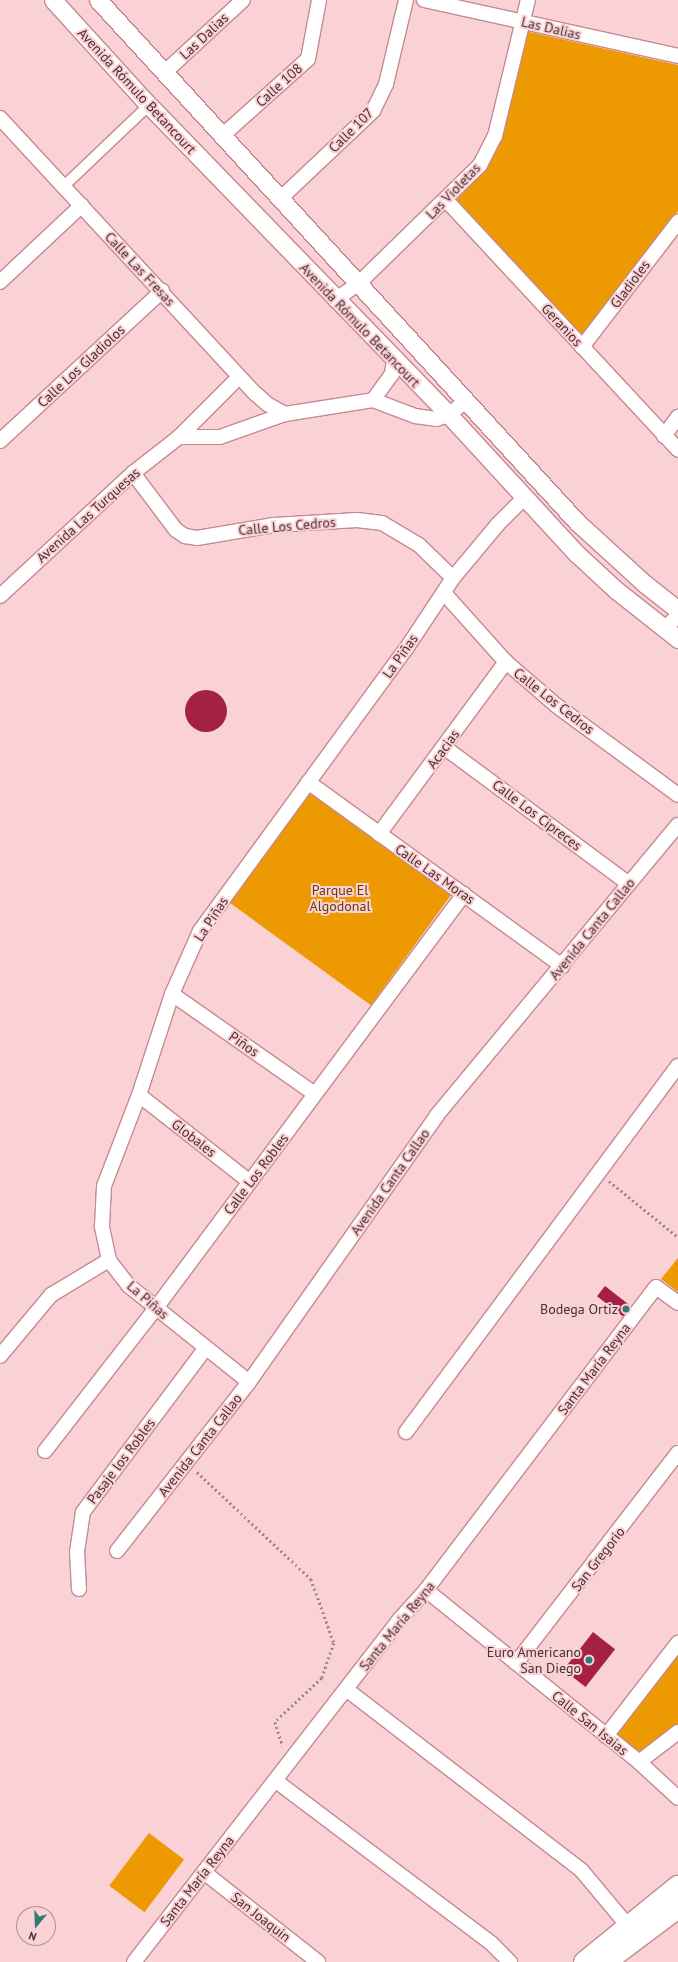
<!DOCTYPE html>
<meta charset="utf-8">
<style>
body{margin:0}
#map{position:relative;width:678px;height:1962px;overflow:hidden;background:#fad2d6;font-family:"PT Sans",sans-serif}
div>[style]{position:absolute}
.green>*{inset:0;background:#ec9902;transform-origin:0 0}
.building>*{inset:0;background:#a42145;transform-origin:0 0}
.round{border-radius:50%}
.path>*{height:2.5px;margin-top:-1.25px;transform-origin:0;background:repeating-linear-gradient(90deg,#a58488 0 2px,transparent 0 5px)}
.roads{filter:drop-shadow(1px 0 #c68991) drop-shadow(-1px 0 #c68991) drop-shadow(0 1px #c68991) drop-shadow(0 -1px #c68991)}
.pedestrian>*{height:10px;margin:-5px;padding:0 5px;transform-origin:5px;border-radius:5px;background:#fff}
.minor>*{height:14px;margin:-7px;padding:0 7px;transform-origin:7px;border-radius:7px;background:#fff}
.tertiary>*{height:17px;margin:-8.5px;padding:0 8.5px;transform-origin:8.5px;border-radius:8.5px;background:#fff}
.secondary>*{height:20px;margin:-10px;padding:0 10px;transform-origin:10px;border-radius:10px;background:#fff}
.dots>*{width:11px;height:11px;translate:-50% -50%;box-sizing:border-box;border:2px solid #fad2d6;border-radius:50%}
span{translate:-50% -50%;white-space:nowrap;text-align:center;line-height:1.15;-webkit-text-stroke:4px #fad2d6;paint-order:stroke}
.street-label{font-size:14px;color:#482f32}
.park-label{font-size:14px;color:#613f0d}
.poi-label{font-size:14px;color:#482f32}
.right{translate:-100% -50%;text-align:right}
.north{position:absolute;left:16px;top:1906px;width:40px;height:40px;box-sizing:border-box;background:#fad2d6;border:1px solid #b39194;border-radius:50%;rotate:199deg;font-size:11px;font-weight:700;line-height:16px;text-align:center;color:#482f32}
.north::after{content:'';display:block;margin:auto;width:14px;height:18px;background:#317a76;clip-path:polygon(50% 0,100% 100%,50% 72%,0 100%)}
</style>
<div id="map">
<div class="green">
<i style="clip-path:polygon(525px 31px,678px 65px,678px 211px,582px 337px,456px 200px,488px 167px,502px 138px)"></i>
<i style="left:309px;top:791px;width:176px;height:137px;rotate:36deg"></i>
<i style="clip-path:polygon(678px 1258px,678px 1292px,661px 1279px)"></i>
<i style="clip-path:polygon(678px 1651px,678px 1726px,640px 1757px,613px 1735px)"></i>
<i style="left:149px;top:1833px;width:44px;height:66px;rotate:37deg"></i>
</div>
<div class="building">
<i class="round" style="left:185px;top:690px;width:42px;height:42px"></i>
<i style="left:605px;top:1286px;width:33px;height:13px;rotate:38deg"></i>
<i style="left:593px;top:1632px;width:28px;height:48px;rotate:38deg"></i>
</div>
<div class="path">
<i style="left:609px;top:1181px;width:89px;rotate:39.1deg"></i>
<i style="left:197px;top:1472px;width:156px;rotate:43.2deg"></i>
<i style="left:311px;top:1579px;width:68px;rotate:70.2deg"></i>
<i style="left:334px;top:1643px;width:37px;rotate:109deg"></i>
<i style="left:322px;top:1678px;width:64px;rotate:136.9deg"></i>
<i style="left:275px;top:1722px;width:25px;rotate:72deg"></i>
</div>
<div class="roads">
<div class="pedestrian">
<i style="left:64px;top:186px;width:117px;rotate:-43.6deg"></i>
</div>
<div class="minor">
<i style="left:424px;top:0;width:260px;rotate:12.4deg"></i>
<i style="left:165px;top:72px;width:106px;rotate:-42.7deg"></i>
<i style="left:0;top:118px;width:376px;rotate:47.2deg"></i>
<i style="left:256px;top:394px;width:15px;rotate:42deg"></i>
<i style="left:267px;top:404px;width:21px;rotate:29deg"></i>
<i style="left:223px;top:135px;width:114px;rotate:-41.8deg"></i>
<i style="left:308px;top:59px;width:60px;rotate:-79.4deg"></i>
<i style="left:281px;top:198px;width:127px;rotate:-43.4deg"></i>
<i style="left:373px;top:111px;width:30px;rotate:-64deg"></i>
<i style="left:386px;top:84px;width:86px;rotate:-76.6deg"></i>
<i style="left:446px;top:200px;width:341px;rotate:47.1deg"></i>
<i style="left:0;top:282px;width:112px;rotate:-43.2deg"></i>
<i style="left:335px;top:300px;width:29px;rotate:-35deg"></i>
<i style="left:359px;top:283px;width:169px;rotate:-44.3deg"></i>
<i style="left:480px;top:165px;width:33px;rotate:-63deg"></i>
<i style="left:495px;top:136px;width:140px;rotate:-76.4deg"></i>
<i style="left:582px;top:347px;width:158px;rotate:-52.5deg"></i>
<i style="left:373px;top:400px;width:32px;rotate:-54deg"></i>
<i style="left:392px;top:374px;width:14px;rotate:-82deg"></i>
<i style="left:664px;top:436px;width:24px;rotate:-54deg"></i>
<i style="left:179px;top:437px;width:85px;rotate:-45deg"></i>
<i style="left:0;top:441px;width:221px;rotate:-42.8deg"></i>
<i style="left:133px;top:473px;width:71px;rotate:53deg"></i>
<i style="left:176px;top:530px;width:11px;rotate:34deg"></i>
<i style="left:185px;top:536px;width:12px;rotate:9deg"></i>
<i style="left:197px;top:538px;width:78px;rotate:-9.6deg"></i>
<i style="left:274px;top:525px;width:83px;rotate:-3.4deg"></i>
<i style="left:357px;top:520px;width:25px;rotate:7deg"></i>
<i style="left:382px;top:523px;width:43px;rotate:30.7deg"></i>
<i style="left:419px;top:545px;width:47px;rotate:44.1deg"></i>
<i style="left:444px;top:593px;width:93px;rotate:48.1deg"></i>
<i style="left:506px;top:662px;width:67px;rotate:40.8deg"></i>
<i style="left:557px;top:706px;width:150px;rotate:36.3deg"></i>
<i style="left:0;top:596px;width:181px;rotate:-42.8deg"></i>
<i style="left:133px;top:473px;width:58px;rotate:-38deg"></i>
<i style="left:179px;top:437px;width:41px"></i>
<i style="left:220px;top:437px;width:69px;rotate:-19.5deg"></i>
<i style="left:285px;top:414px;width:89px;rotate:-9deg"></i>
<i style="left:373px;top:400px;width:45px;rotate:20.9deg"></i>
<i style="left:415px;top:416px;width:21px;rotate:8deg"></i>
<i style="left:436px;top:419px;width:14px;rotate:-17deg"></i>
<i style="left:449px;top:415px;width:23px;rotate:-41deg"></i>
<i style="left:665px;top:629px;width:19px;rotate:-47deg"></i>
<i style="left:444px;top:747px;width:230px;rotate:36.5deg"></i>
<i style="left:308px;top:782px;width:314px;rotate:35.9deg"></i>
<i style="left:379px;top:834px;width:214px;rotate:-53.6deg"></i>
<i style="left:172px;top:994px;width:174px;rotate:35deg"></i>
<i style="left:139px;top:1095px;width:141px;rotate:38.1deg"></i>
<i style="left:0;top:1356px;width:80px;rotate:-50.1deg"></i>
<i style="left:51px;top:1295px;width:68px;rotate:-31.1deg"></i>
<i style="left:249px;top:1382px;width:154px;rotate:-141.3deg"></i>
<i style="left:129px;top:1286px;width:33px;rotate:-128deg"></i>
<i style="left:109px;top:1260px;width:35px;rotate:-102deg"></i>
<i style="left:102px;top:1226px;width:40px;rotate:-87.1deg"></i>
<i style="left:104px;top:1186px;width:97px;rotate:-69deg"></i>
<i style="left:139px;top:1095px;width:106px;rotate:-71.9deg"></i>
<i style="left:172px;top:994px;width:69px;rotate:-66deg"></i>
<i style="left:200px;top:931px;width:349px;rotate:-53.9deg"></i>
<i style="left:406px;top:649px;width:85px;rotate:-56.5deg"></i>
<i style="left:453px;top:578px;width:70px;rotate:-50.2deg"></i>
<i style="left:498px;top:524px;width:37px;rotate:-45deg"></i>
<i style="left:406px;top:1432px;width:456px;rotate:-53.4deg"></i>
<i style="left:45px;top:1451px;width:181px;rotate:-52.2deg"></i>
<i style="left:156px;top:1308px;width:516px;rotate:-53.35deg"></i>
<i style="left:117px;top:1551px;width:214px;rotate:-52deg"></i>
<i style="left:249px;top:1382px;width:327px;rotate:-54.8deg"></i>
<i style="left:437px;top:1115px;width:377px;rotate:-50.3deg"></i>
<i style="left:79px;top:1589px;width:37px;rotate:-93deg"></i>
<i style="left:77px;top:1552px;width:40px;rotate:-81.5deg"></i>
<i style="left:83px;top:1512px;width:204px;rotate:-53.2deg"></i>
<i style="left:426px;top:1590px;width:274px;rotate:38.9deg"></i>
<i style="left:639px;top:1762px;width:53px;rotate:42.7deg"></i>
<i style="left:516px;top:1663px;width:265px;rotate:-52.4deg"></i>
<i style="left:346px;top:1689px;width:298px;rotate:37.6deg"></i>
<i style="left:582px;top:1871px;width:72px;rotate:50.1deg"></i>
<i style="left:606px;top:1736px;width:118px;rotate:-52.3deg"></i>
<i style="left:639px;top:1762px;width:49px;rotate:-37.6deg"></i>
<i style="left:276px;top:1781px;width:269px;rotate:37deg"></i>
<i style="left:491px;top:1943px;width:27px;rotate:45deg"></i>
<i style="left:205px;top:1873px;width:144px;rotate:38.2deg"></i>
<i style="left:134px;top:1962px;width:433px;rotate:-52.2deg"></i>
<i style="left:399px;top:1620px;width:40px;rotate:-48deg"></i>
<i style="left:426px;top:1590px;width:380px;rotate:-52.8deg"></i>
<i style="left:656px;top:1287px;width:27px;rotate:36deg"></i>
</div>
<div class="tertiary">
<i style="left:53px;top:0;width:134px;rotate:47.7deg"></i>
<i style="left:143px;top:99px;width:440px;rotate:45.9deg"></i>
<i style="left:449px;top:415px;width:189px;rotate:47.4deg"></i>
<i style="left:577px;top:554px;width:53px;rotate:42.7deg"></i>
<i style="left:616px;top:590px;width:79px;rotate:38.3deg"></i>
<i style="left:98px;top:0;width:708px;rotate:47.46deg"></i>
<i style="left:577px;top:522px;width:92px;rotate:42.4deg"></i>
<i style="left:645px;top:584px;width:42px;rotate:38.2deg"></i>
</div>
<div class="secondary">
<i style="left:584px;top:1962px;width:121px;rotate:-39deg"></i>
<i style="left:606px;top:1962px;width:90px;rotate:-36.9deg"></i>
</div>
</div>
<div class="dots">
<i style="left:626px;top:1309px;background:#317a76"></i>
<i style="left:589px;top:1660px;background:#317a76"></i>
</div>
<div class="street-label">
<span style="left:551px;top:28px;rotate:13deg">Las Dalias</span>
<span style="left:204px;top:36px;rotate:-43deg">Las Dalias</span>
<span style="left:279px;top:85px;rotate:-42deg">Calle 108</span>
<span style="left:137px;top:91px;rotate:47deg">Avenida Rómulo Betancourt</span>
<span style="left:351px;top:130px;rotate:-45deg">Calle 107</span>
<span style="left:453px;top:191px;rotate:-46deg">Las Violetas</span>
<span style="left:140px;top:269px;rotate:47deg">Calle Las Fresas</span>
<span style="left:630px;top:284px;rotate:-53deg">Gladioles</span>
<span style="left:360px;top:325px;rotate:46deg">Avenida Rómulo Betancourt</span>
<span style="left:562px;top:325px;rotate:47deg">Geranios</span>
<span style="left:81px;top:366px;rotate:-43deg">Calle Los Gladiolos</span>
<span style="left:88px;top:515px;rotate:-42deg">Avenida Las Turquesas</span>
<span style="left:287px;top:526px;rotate:-5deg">Calle Los Cedros</span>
<span style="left:400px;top:656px;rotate:-55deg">La Piñas</span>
<span style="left:554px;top:701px;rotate:38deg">Calle Los Cedros</span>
<span style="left:443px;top:749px;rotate:-54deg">Acacias</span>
<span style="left:537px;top:815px;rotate:37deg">Calle Los Cipreces</span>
<span style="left:435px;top:874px;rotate:35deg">Calle Las Moras</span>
<span style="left:211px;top:919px;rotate:-57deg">La Piñas</span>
<span style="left:592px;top:929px;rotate:-51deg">Avenida Canta Callao</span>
<span style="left:244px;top:1044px;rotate:35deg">Piños</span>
<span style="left:194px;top:1138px;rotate:38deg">Globales</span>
<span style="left:256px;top:1174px;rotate:-53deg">Calle Los Robles</span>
<span style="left:390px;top:1182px;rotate:-55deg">Avenida Canta Callao</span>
<span style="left:148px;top:1300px;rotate:41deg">La Piñas</span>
<span style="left:594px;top:1369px;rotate:-53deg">Santa María Reyna</span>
<span style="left:200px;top:1445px;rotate:-52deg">Avenida Canta Callao</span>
<span style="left:121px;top:1461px;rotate:-53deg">Pasaje los Robles</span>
<span style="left:598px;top:1559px;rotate:-52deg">San Gregorio</span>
<span style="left:397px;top:1626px;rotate:-51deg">Santa María Reyna</span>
<span style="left:590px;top:1723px;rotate:39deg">Calle San Isaias</span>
<span style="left:197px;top:1881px;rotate:-52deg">Santa María Reyna</span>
<span style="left:261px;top:1917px;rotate:38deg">San Joaquin</span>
</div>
<div class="park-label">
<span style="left:340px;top:898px">Parque El<br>Algodonal</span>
</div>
<div class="poi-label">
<span class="right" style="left:618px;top:1309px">Bodega Ortiz</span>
<span class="right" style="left:581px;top:1660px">Euro Americano<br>San Diego</span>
</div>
<div class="north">N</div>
</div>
